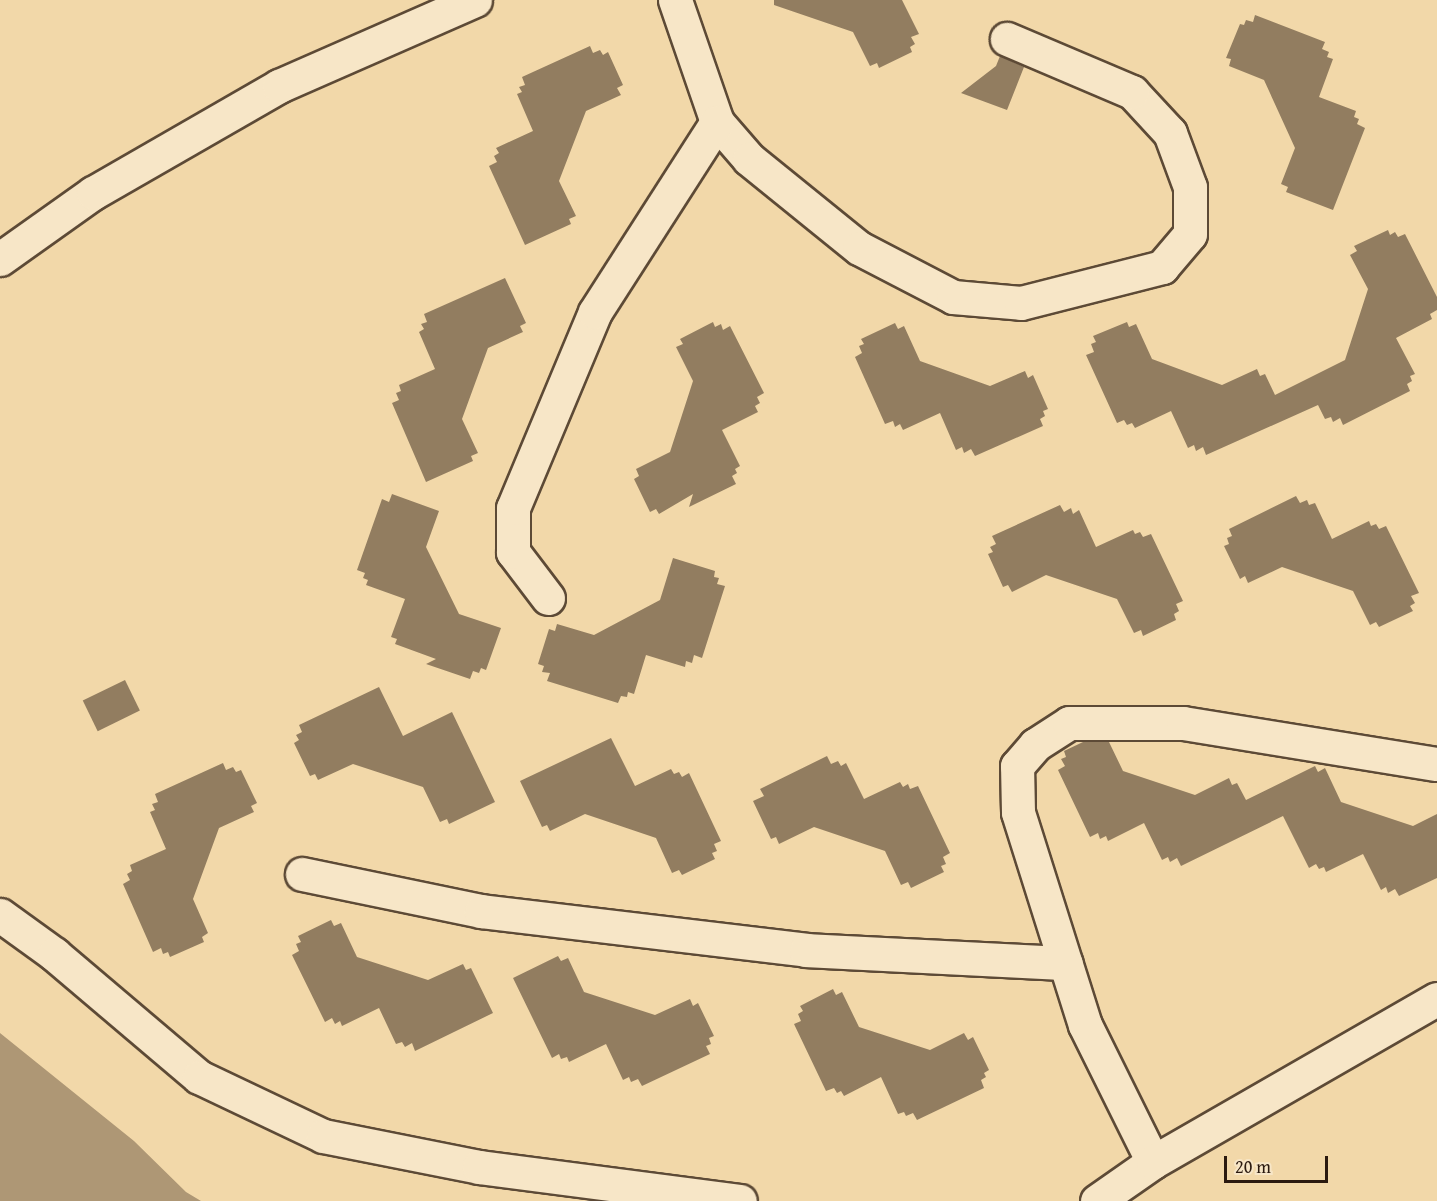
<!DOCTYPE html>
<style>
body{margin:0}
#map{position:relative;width:1437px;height:1201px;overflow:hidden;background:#f2d8a9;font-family:"Gentium Book Plus",serif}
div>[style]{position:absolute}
.water>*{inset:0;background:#ae9775}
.building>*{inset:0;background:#927d60;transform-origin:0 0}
.roads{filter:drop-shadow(2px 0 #5d4a36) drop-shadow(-2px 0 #5d4a36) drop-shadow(0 2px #5d4a36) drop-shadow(0 -2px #5d4a36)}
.minor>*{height:33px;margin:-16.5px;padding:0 16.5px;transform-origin:16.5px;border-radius:16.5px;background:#f7e6c7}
span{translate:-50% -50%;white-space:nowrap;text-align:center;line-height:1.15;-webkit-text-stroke:5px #f7e6c7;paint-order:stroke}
.scale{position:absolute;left:1224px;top:1156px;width:104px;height:27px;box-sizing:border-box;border:3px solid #2b1a10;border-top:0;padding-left:8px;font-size:18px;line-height:21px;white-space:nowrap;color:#2b1a10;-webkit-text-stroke:4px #f7e6c7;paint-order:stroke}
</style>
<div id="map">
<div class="water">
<i style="clip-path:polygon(0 1033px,134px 1141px,186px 1192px,201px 1201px,0 1201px)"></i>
</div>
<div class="building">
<i style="clip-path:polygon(774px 0,902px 0,919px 34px,911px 37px,915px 44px,910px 47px,912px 52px,879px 68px,877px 63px,870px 66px,853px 32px,774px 5px)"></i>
<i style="clip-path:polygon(1255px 15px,1325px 42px,1322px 49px,1329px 52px,1327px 57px,1333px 59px,1319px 97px,1356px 111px,1354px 117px,1359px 119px,1357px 124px,1365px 128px,1333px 210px,1286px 192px,1288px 187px,1281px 184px,1295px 148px,1264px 80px,1229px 66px,1231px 59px,1226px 58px,1240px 24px,1244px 25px,1246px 20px,1253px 22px)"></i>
<i style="clip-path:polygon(590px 46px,593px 53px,600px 50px,603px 55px,608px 52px,623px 85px,617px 88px,621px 95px,586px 111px,559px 181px,576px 216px,569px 219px,571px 224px,525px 245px,489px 166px,497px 162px,494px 156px,499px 153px,496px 148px,533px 131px,517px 94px,522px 92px,519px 87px,525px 85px,522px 77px)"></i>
<i style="clip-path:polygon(1000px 56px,1024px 67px,1007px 110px,961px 93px,996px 66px)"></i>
<i style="clip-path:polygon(1388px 230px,1390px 235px,1395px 232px,1398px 237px,1405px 234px,1437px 297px,1437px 310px,1430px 314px,1432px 319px,1396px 338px,1415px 374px,1410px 376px,1412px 381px,1407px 384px,1410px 391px,1343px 425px,1340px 418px,1333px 422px,1331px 417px,1325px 419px,1318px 405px,1206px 455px,1203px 447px,1196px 451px,1194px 445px,1188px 448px,1171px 411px,1135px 428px,1132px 423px,1127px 425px,1124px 420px,1117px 423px,1086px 355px,1094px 352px,1091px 344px,1096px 342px,1093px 336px,1127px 322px,1129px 327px,1136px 324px,1152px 359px,1222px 385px,1257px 369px,1260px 376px,1265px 374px,1275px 395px,1345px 360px,1368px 289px,1350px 255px,1357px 251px,1354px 246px)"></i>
<i style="clip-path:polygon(505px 278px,526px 323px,520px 326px,523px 332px,488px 348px,462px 419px,478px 453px,471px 456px,473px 461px,426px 482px,392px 403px,399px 400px,396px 393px,401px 391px,399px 385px,435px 369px,419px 332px,424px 329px,421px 324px,427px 322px,424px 314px)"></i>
<i style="clip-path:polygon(713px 322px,715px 327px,721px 324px,723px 330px,730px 326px,764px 393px,757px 397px,760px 403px,755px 406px,758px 412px,722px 430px,740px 466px,735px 469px,737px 473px,732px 476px,736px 484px,689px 507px,693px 494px,659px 514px,656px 509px,650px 512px,634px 479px,639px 476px,636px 469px,670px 452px,693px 381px,676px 347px,683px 344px,680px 339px)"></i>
<i style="clip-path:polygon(895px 323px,898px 329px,904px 326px,920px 361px,990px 386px,1025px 371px,1028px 378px,1033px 375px,1048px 409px,1043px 411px,1045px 416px,1040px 419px,1043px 426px,975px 456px,971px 449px,964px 453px,962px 447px,956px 450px,940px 413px,903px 430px,900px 424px,895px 427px,893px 421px,885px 424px,855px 357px,862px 353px,859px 346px,864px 344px,861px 339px)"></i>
<i style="clip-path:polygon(392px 494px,439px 511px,426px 547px,459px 614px,501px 628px,486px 670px,481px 668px,479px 673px,473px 671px,470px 679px,426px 664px,436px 659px,395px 644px,397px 639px,391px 637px,405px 599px,366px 585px,368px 580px,363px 578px,365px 573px,357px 570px,382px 499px,389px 502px)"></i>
<i style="clip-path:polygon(1296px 496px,1300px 503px,1307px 500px,1309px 505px,1315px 503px,1332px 539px,1369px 521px,1371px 526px,1376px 524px,1379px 529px,1386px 526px,1419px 593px,1411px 596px,1415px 603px,1410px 606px,1413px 611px,1379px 627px,1376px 622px,1370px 625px,1353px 591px,1282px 567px,1248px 583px,1245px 576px,1240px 579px,1224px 546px,1229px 544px,1227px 538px,1232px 536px,1229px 529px)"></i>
<i style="clip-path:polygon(1060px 505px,1064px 512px,1071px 508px,1073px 514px,1079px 510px,1096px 547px,1133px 530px,1135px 534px,1140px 532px,1143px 537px,1151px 534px,1183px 601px,1176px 604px,1179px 611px,1174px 614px,1176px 620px,1143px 636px,1141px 630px,1134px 633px,1117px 599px,1046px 575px,1012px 592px,1008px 585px,1003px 587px,988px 554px,993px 552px,990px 547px,996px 544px,992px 536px)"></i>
<i style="clip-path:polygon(673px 558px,715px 571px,714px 577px,719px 578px,717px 584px,725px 586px,702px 658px,694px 655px,692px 663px,686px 661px,685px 667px,646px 655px,634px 694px,628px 692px,627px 697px,621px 696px,618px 703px,547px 681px,550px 673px,542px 672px,544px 666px,538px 664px,549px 629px,555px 631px,557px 624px,594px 635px,660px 600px)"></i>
<i style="left:125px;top:680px;width:34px;height:47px;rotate:64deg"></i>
<i style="clip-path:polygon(379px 687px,403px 736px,452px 712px,495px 802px,449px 824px,447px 819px,440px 822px,423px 787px,353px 764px,318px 780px,315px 774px,310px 776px,294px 743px,299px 740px,296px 735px,302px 732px,299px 725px)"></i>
<i style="clip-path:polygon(611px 738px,635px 786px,671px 769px,674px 774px,679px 772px,682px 777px,689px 773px,721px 841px,714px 844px,717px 851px,712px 853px,715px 859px,682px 875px,679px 870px,672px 873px,656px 838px,585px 814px,550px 831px,547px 825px,542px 827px,520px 781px)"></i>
<i style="clip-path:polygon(1083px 742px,1109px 742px,1123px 771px,1195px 795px,1229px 778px,1232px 785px,1237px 783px,1246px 800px,1315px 766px,1318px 772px,1325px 768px,1341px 802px,1413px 826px,1437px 814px,1437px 878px,1399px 896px,1395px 889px,1388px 893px,1386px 887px,1381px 890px,1363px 854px,1326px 872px,1324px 867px,1319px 869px,1316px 864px,1309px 868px,1283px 816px,1181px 866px,1177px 858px,1170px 862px,1168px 857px,1162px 860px,1144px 823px,1108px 841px,1106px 836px,1100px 839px,1098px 833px,1090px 837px,1058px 770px,1065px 766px,1061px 759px,1066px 757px,1064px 751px)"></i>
<i style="clip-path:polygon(827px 756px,831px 764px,838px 761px,841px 766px,846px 763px,864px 799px,900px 782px,903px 787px,908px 784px,910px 789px,918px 786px,950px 853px,943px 857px,946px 864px,941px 866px,944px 872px,911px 888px,908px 882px,901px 885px,885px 851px,814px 827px,779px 844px,776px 837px,771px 839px,753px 801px,764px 796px,760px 789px)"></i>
<i style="clip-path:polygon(223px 763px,226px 770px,233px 767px,236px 772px,241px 770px,257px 803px,251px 806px,254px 812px,219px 828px,193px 899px,208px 933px,202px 937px,204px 942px,170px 957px,168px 952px,163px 954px,161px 948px,153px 952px,123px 884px,130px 880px,127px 874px,132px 871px,130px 865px,166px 849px,150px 812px,155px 810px,152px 804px,158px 802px,155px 794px)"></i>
<i style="clip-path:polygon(331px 920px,334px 926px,341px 923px,357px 957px,428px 980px,463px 964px,466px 970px,471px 968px,493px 1013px,415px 1051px,412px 1043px,405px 1047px,402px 1042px,396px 1044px,379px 1008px,342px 1026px,340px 1021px,335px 1024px,332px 1018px,325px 1022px,292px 955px,299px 951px,296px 944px,301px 942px,298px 936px)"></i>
<i style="clip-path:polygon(558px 956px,561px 961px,568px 958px,584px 992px,655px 1015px,690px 999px,693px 1006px,698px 1003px,714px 1036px,709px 1038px,711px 1044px,706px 1046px,710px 1054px,642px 1086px,638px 1079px,631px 1082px,629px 1077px,623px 1080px,606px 1044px,569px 1062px,567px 1057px,561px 1059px,559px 1054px,552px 1058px,513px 978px)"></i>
<i style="clip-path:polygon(833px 989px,836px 995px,842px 992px,859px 1027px,930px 1050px,964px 1033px,968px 1040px,973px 1037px,989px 1070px,984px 1073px,986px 1077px,981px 1080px,984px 1088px,917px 1120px,913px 1113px,906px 1116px,904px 1112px,898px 1114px,881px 1077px,844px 1096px,841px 1091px,837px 1093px,834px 1088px,826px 1091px,794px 1024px,801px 1021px,798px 1014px,803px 1011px,800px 1006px)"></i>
</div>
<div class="roads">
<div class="minor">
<i style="left:675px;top:0;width:129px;rotate:71deg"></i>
<i style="left:717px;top:122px;width:49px;rotate:49.1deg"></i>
<i style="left:749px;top:159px;width:141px;rotate:39deg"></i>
<i style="left:859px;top:248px;width:106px;rotate:27.5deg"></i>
<i style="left:953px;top:297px;width:68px;rotate:5deg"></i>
<i style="left:1021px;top:303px;width:146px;rotate:-14.3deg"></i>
<i style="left:1162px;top:267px;width:43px;rotate:-49.7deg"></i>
<i style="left:1190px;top:234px;width:47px;rotate:-90deg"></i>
<i style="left:1190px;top:187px;width:58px;rotate:-110.3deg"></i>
<i style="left:1170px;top:133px;width:56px;rotate:-132.8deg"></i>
<i style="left:1132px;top:92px;width:136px;rotate:-157deg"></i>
<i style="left:0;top:259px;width:114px;rotate:-35.4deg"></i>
<i style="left:93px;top:193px;width:215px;rotate:-29.9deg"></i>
<i style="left:279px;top:86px;width:214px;rotate:-23.7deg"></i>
<i style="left:548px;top:598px;width:58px;rotate:-127.3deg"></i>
<i style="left:513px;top:552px;width:44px;rotate:-90deg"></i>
<i style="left:513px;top:508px;width:212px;rotate:-67.3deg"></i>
<i style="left:595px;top:312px;width:226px;rotate:-57.3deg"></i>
<i style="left:302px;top:874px;width:183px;rotate:11.7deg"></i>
<i style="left:481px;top:911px;width:327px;rotate:6.8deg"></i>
<i style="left:806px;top:950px;width:260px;rotate:2.9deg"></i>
<i style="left:0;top:915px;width:67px;rotate:35.8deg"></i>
<i style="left:54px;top:954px;width:190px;rotate:40.3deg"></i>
<i style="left:199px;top:1077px;width:137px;rotate:25.4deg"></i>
<i style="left:323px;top:1136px;width:159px;rotate:11.2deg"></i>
<i style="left:479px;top:1167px;width:263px;rotate:7.4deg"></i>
<i style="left:1153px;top:1162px;width:153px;rotate:-116.4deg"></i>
<i style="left:1085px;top:1025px;width:223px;rotate:-107.5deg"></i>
<i style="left:1018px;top:812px;width:46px;rotate:-91.2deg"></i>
<i style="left:1017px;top:766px;width:28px;rotate:-49deg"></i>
<i style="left:1035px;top:745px;width:40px;rotate:-32.9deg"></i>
<i style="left:1069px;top:723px;width:114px"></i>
<i style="left:1183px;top:723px;width:257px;rotate:9.2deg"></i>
<i style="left:1097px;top:1201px;width:68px;rotate:-34.9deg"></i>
<i style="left:1153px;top:1162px;width:327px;rotate:-29.9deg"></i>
</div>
</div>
<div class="scale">20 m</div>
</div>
